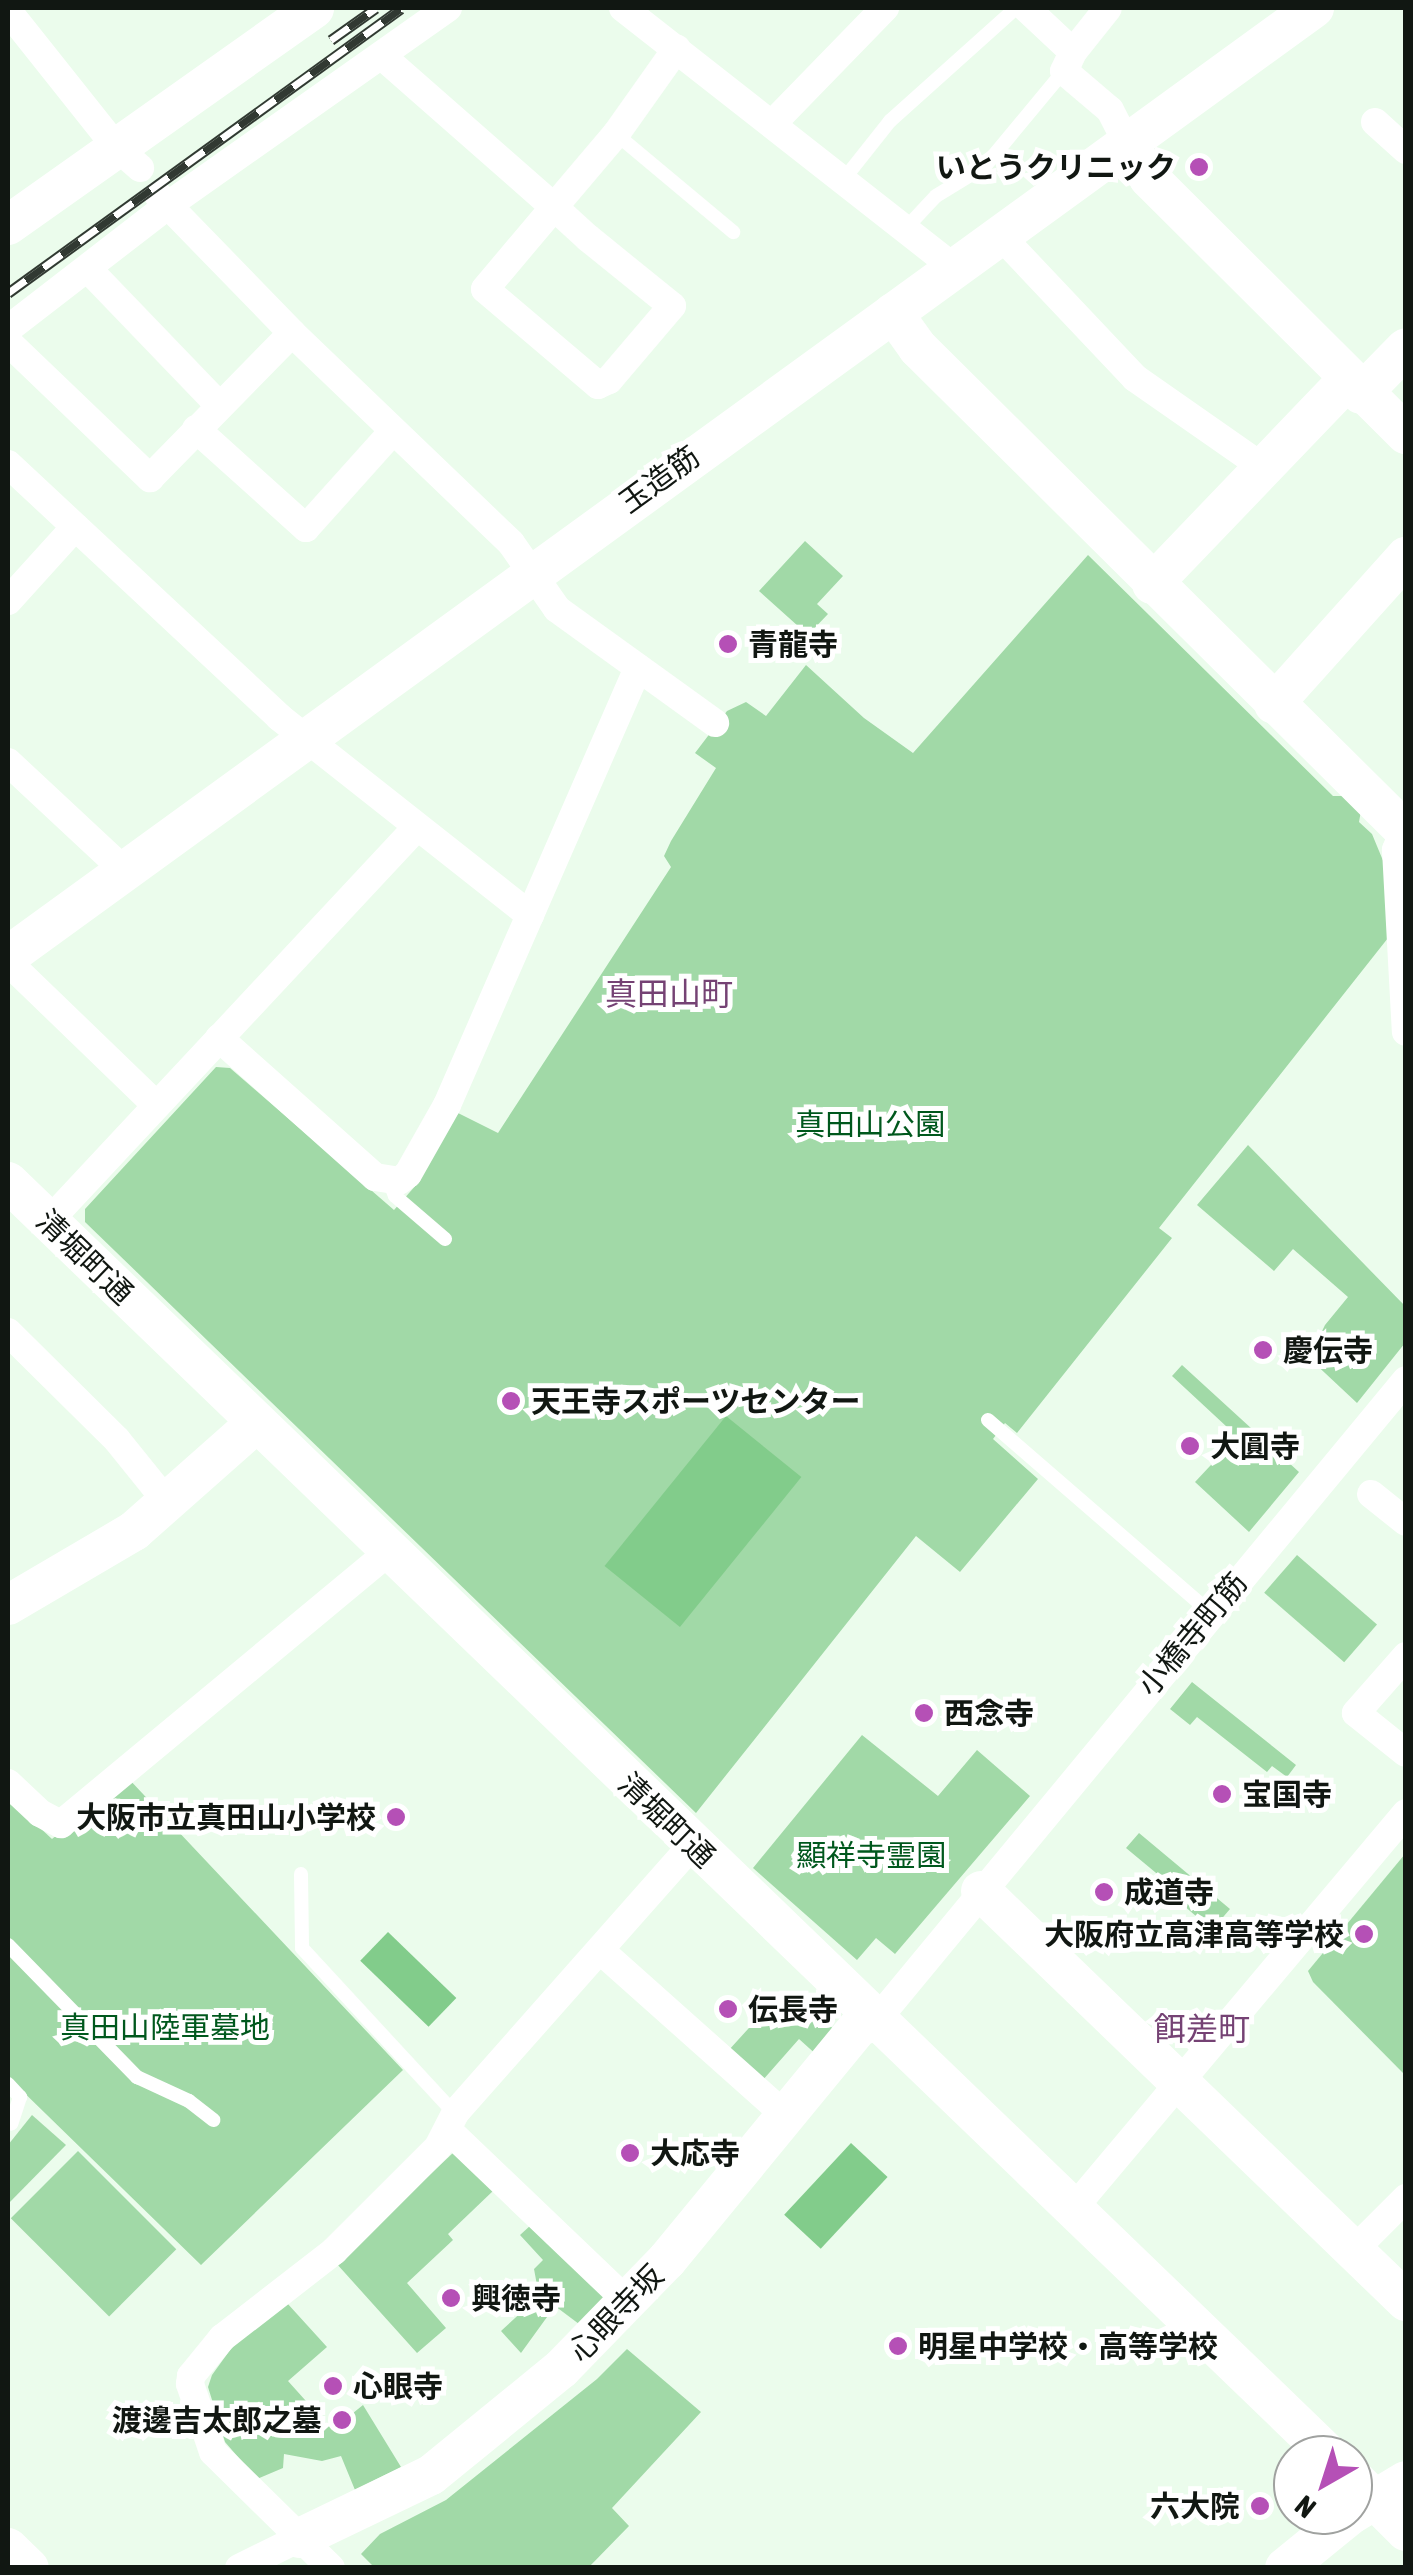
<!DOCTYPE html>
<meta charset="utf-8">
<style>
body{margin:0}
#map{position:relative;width:1413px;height:2575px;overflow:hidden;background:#ebfcec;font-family:"Asap Condensed","Noto Sans JP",sans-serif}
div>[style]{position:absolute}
.green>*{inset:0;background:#a1d9a7;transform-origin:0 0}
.water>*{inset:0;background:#82cc8b;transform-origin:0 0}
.lane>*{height:14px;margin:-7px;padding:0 7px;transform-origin:7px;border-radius:7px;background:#fff}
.street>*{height:28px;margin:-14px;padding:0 14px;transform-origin:14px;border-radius:14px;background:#fff}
.secondary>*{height:40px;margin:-20px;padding:0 20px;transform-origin:20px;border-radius:20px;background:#fff}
.rail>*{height:11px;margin-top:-5.5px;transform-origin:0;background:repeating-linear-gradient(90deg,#fff 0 22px,#313932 0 44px);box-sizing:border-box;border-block:2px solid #313932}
.dots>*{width:28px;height:28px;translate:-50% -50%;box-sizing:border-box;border:5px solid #fff;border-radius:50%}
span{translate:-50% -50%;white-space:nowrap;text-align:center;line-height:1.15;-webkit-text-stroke:10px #fff;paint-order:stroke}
.poi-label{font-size:30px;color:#111712;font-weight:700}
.right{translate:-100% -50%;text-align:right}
.left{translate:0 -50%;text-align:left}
.street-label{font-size:30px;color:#111712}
.park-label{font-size:30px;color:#00581d}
.neighbourhood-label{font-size:32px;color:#754274}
.frame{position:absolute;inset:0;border:10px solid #111712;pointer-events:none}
.north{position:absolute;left:1273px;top:2435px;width:100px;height:100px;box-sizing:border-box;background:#fff;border:2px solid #a0a2a0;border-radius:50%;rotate:219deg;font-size:28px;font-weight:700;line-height:40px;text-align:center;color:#111712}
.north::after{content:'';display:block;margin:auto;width:35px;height:45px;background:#b550b6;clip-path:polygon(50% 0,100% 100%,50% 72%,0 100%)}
</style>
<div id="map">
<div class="green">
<i style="clip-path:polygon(805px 541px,843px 576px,817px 604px,828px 614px,808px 635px,759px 591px)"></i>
<i style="clip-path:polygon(1088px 555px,1333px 796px,1352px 796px,1362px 805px,1359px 822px,1372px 834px,1384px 863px,1388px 938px,1159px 1228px,1172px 1238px,1017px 1433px,1005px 1423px,993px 1439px,1038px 1479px,960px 1572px,916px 1536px,696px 1813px,85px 1222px,85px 1209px,216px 1067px,230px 1068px,394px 1210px,417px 1184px,458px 1113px,498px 1133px,671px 867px,664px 856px,671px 841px,716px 768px,695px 753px,727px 711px,746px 702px,766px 716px,806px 665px,864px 718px,913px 753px)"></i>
<i style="clip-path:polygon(1248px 1145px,1405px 1306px,1405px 1343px,1357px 1403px,1309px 1358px,1325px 1325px,1348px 1297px,1293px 1249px,1274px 1271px,1197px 1205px)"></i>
<i style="clip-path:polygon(1182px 1365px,1299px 1472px,1249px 1532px,1195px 1482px,1225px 1450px,1215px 1440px,1227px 1427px,1172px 1376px)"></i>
<i style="left:1297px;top:1555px;width:106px;height:50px;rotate:41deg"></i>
<i style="clip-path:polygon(1192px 1682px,1296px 1765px,1287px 1777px,1272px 1766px,1267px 1772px,1197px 1717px,1190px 1725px,1170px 1709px)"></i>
<i style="clip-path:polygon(862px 1735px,938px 1796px,977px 1750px,1030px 1796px,895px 1954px,876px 1938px,857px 1960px,753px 1868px)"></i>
<i style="clip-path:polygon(127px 1777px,403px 2070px,201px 2265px,8px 2077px,8px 1798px,52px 1839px)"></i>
<i style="clip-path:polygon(1139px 1833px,1230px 1909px,1212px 1930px,1175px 1898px,1179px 1892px,1126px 1848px)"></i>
<i style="clip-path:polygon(1405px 1854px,1405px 2075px,1313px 1982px,1308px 1971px)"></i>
<i style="clip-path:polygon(793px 1992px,840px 2035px,819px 2057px,799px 2039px,762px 2081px,728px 2051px,778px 1996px,784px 2002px)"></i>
<i style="clip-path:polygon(32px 2115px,66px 2145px,8px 2204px,8px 2145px)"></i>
<i style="left:78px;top:2151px;width:139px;height:95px;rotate:45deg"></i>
<i style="clip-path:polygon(455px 2151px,494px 2190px,448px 2234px,453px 2240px,407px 2283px,446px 2328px,417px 2353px,336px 2263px)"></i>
<i style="clip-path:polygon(531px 2225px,604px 2297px,583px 2327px,555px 2306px,521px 2353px,501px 2331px,539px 2296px,534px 2269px,543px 2260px,520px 2235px)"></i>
<i style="clip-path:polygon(287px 2303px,327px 2347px,288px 2381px,332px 2430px,363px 2405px,401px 2467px,355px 2490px,341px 2456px,322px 2461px,284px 2454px,283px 2468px,257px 2479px,225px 2442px,208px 2387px,212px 2375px,238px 2339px)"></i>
<i style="clip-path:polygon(627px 2349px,701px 2412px,612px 2508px,629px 2526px,589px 2567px,374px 2567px,361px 2554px,380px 2534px,446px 2500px,597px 2379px)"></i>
</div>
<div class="water">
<i style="left:726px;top:1416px;width:97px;height:193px;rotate:39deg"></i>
<i style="left:388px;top:1932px;width:95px;height:40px;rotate:44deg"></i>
<i style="left:851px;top:2143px;width:50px;height:98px;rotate:43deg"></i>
</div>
<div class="lane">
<i style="left:616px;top:134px;width:153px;rotate:39.9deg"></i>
<i style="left:844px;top:179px;width:74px;rotate:-51.6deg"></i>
<i style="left:890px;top:121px;width:169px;rotate:-41.9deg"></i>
<i style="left:907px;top:227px;width:42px;rotate:-46.9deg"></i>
<i style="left:936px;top:196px;width:57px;rotate:-31.5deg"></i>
<i style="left:985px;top:166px;width:124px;rotate:-50.3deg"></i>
<i style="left:389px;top:1181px;width:16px;rotate:68deg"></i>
<i style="left:395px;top:1196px;width:66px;rotate:40.7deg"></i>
<i style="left:988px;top:1420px;width:294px;rotate:40.9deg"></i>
<i style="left:301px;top:1874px;width:74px;rotate:89.2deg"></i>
<i style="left:302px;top:1948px;width:226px;rotate:47.3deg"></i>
<i style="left:8px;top:1945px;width:185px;rotate:45.7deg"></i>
<i style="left:137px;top:2077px;width:57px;rotate:24.8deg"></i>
<i style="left:189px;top:2101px;width:31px;rotate:38deg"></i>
<i style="left:8px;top:2084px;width:18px;rotate:47deg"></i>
<i style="left:20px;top:2097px;width:28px;rotate:108deg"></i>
</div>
<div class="street">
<i style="left:623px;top:8px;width:420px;rotate:38.1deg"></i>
<i style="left:1026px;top:8px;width:64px;rotate:43.1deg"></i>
<i style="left:1073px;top:52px;width:21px;rotate:115deg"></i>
<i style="left:1064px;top:71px;width:60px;rotate:40.3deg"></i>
<i style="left:1110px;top:110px;width:37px;rotate:63deg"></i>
<i style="left:8px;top:11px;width:174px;rotate:51.5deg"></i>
<i style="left:116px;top:147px;width:32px;rotate:41deg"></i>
<i style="left:1073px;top:52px;width:56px;rotate:-51.5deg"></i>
<i style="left:382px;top:56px;width:229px;rotate:41.3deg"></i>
<i style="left:554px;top:207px;width:46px;rotate:42.4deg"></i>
<i style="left:588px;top:238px;width:108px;rotate:39deg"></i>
<i style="left:672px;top:306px;width:97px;rotate:130.4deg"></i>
<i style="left:609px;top:380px;width:12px;rotate:156deg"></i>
<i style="left:598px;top:385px;width:148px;rotate:-139.7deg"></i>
<i style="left:485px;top:289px;width:107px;rotate:-49.9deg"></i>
<i style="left:554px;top:207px;width:96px;rotate:-49.7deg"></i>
<i style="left:616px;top:134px;width:105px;rotate:-54.7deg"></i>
<i style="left:1375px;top:122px;width:42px;rotate:42.1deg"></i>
<i style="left:773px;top:123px;width:161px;rotate:-45.8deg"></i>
<i style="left:158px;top:195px;width:192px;rotate:45.8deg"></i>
<i style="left:292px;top:333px;width:303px;rotate:43.8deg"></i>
<i style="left:511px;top:543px;width:80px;rotate:55.1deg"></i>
<i style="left:557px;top:609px;width:195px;rotate:35.8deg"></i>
<i style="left:998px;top:233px;width:199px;rotate:46.6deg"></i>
<i style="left:1135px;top:378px;width:154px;rotate:34.9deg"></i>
<i style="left:88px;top:269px;width:189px;rotate:46.1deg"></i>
<i style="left:8px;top:329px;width:201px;rotate:-37.7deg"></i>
<i style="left:167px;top:206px;width:344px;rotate:-35.2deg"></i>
<i style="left:8px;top:342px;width:197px;rotate:43.8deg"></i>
<i style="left:150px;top:478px;width:203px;rotate:-45.6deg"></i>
<i style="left:196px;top:429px;width:148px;rotate:42deg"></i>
<i style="left:306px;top:528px;width:129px;rotate:-48.1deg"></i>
<i style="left:8px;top:464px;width:371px;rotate:43deg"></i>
<i style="left:279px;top:717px;width:320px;rotate:38.3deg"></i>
<i style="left:8px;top:601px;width:100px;rotate:-47.8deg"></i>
<i style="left:8px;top:762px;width:158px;rotate:43deg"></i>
<i style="left:1406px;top:826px;width:26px;rotate:113deg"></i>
<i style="left:1396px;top:850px;width:182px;rotate:86.9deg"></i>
<i style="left:8px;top:962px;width:206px;rotate:44deg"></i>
<i style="left:219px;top:1038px;width:209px;rotate:41.7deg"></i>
<i style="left:375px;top:1177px;width:24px;rotate:9deg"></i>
<i style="left:399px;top:1181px;width:11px;rotate:-38deg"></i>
<i style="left:408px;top:1174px;width:79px;rotate:-60.5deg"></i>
<i style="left:447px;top:1105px;width:477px;rotate:-66.4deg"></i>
<i style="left:48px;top:1222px;width:539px;rotate:-46.95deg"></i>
<i style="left:8px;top:1332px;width:153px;rotate:44.7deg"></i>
<i style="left:117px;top:1440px;width:80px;rotate:51.1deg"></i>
<i style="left:1371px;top:1494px;width:45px;rotate:38.7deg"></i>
<i style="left:1406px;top:1656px;width:76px;rotate:131.3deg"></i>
<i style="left:1356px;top:1713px;width:64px;rotate:38.7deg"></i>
<i style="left:8px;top:1783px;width:44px;rotate:43.2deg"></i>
<i style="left:40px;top:1813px;width:24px;rotate:28deg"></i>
<i style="left:61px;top:1824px;width:425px;rotate:-39.7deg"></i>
<i style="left:601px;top:1951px;width:249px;rotate:41.7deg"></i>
<i style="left:875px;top:2022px;width:833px;rotate:-50.41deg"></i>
<i style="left:448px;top:2130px;width:250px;rotate:43.7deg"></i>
<i style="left:1073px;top:2209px;width:517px;rotate:-49.94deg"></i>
<i style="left:1354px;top:2250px;width:74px;rotate:-45deg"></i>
<i style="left:239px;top:2568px;width:68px;rotate:-26.2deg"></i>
<i style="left:331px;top:2568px;width:165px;rotate:-135.5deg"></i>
<i style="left:213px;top:2452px;width:72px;rotate:-108.7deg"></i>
<i style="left:190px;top:2384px;width:8px;rotate:-83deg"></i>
<i style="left:191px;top:2376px;width:49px;rotate:-50.8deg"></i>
<i style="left:222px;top:2338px;width:142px;rotate:-37.8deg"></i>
<i style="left:334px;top:2251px;width:147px;rotate:-45deg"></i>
<i style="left:438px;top:2147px;width:39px;rotate:-63deg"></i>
<i style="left:456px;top:2112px;width:358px;rotate:-48.5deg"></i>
</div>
<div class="secondary">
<i style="left:1127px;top:143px;width:41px;rotate:57.8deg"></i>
<i style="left:1149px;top:178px;width:363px;rotate:44.9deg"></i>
<i style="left:8px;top:225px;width:375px;rotate:-35.3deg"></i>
<i style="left:893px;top:313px;width:43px;rotate:54.5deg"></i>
<i style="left:918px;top:348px;width:687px;rotate:44.76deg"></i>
<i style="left:1361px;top:394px;width:64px;rotate:-45.6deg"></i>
<i style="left:1152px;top:584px;width:281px;rotate:-46.2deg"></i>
<i style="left:1274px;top:704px;width:198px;rotate:-48.1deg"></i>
<i style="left:8px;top:956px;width:1614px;rotate:-35.98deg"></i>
<i style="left:8px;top:1182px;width:1835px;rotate:43.94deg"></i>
<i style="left:8px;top:1605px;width:146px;rotate:-30.4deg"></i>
<i style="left:134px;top:1531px;width:163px;rotate:-41.5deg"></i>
<i style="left:981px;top:1891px;width:591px;rotate:43.97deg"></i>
<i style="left:1353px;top:2478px;width:75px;rotate:45deg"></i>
<i style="left:1353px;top:2513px;width:62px;rotate:-31.1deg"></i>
<i style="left:300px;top:2538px;width:145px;rotate:-25.7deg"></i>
<i style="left:431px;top:2475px;width:168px;rotate:-39.2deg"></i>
<i style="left:561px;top:2369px;width:152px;rotate:-45.8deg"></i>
<i style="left:667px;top:2260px;width:304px;rotate:-50.6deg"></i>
<i style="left:860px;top:2025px;width:15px;rotate:-11deg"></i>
<i style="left:8px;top:2548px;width:29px;rotate:44deg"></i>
<i style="left:1285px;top:2568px;width:84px;rotate:-39.2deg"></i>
</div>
<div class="rail">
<i style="left:331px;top:40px;width:55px;rotate:-35.4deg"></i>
<i style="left:8px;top:293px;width:485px;rotate:-35.9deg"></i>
</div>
<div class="dots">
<i style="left:1199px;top:167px;background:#b550b6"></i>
<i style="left:728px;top:644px;background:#b550b6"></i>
<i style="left:1263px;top:1350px;background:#b550b6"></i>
<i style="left:511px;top:1401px;background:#b550b6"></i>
<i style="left:1190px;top:1446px;background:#b550b6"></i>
<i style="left:924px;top:1713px;background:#b550b6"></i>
<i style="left:1222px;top:1794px;background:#b550b6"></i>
<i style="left:396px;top:1817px;background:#b550b6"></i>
<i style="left:1104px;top:1892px;background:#b550b6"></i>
<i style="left:1364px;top:1934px;background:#b550b6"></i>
<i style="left:728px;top:2009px;background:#b550b6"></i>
<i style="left:630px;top:2153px;background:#b550b6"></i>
<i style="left:451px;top:2298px;background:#b550b6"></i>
<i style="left:898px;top:2346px;background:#b550b6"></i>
<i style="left:333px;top:2386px;background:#b550b6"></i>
<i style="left:342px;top:2420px;background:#b550b6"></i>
<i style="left:1260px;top:2506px;background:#b550b6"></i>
</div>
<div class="poi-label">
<span class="right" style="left:1176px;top:167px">いとうクリニック</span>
<span class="left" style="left:748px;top:644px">青龍寺</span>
<span class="left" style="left:1283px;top:1350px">慶伝寺</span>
<span class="left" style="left:531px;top:1401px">天王寺スポーツセンター</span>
<span class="left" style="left:1210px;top:1446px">大圓寺</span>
<span class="left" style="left:944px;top:1713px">西念寺</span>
<span class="left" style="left:1242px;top:1794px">宝国寺</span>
<span class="right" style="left:376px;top:1817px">大阪市立真田山小学校</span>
<span class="left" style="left:1124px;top:1892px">成道寺</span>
<span class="right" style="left:1344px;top:1934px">大阪府立高津高等学校</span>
<span class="left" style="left:748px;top:2009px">伝長寺</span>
<span class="left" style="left:650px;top:2153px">大応寺</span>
<span class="left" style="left:471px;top:2298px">興徳寺</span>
<span class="left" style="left:918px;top:2346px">明星中学校・高等学校</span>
<span class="left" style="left:353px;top:2386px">心眼寺</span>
<span class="right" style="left:322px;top:2420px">渡邊吉太郎之墓</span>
<span class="right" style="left:1240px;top:2506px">六大院</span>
</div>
<div class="street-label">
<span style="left:659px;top:479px;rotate:-36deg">玉造筋</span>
<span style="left:85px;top:1257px;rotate:44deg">清堀町通</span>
<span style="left:1192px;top:1634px;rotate:-50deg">小橋寺町筋</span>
<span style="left:667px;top:1820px;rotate:44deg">清堀町通</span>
<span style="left:616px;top:2313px;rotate:-46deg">心眼寺坂</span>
</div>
<div class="park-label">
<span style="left:870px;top:1124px">真田山公園</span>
<span style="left:871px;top:1855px">顯祥寺霊園</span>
<span style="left:165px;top:2027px">真田山陸軍墓地</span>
</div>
<div class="neighbourhood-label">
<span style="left:669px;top:994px">真田山町</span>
<span style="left:1202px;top:2029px">餌差町</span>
</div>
<div class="frame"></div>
<div class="north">N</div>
</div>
